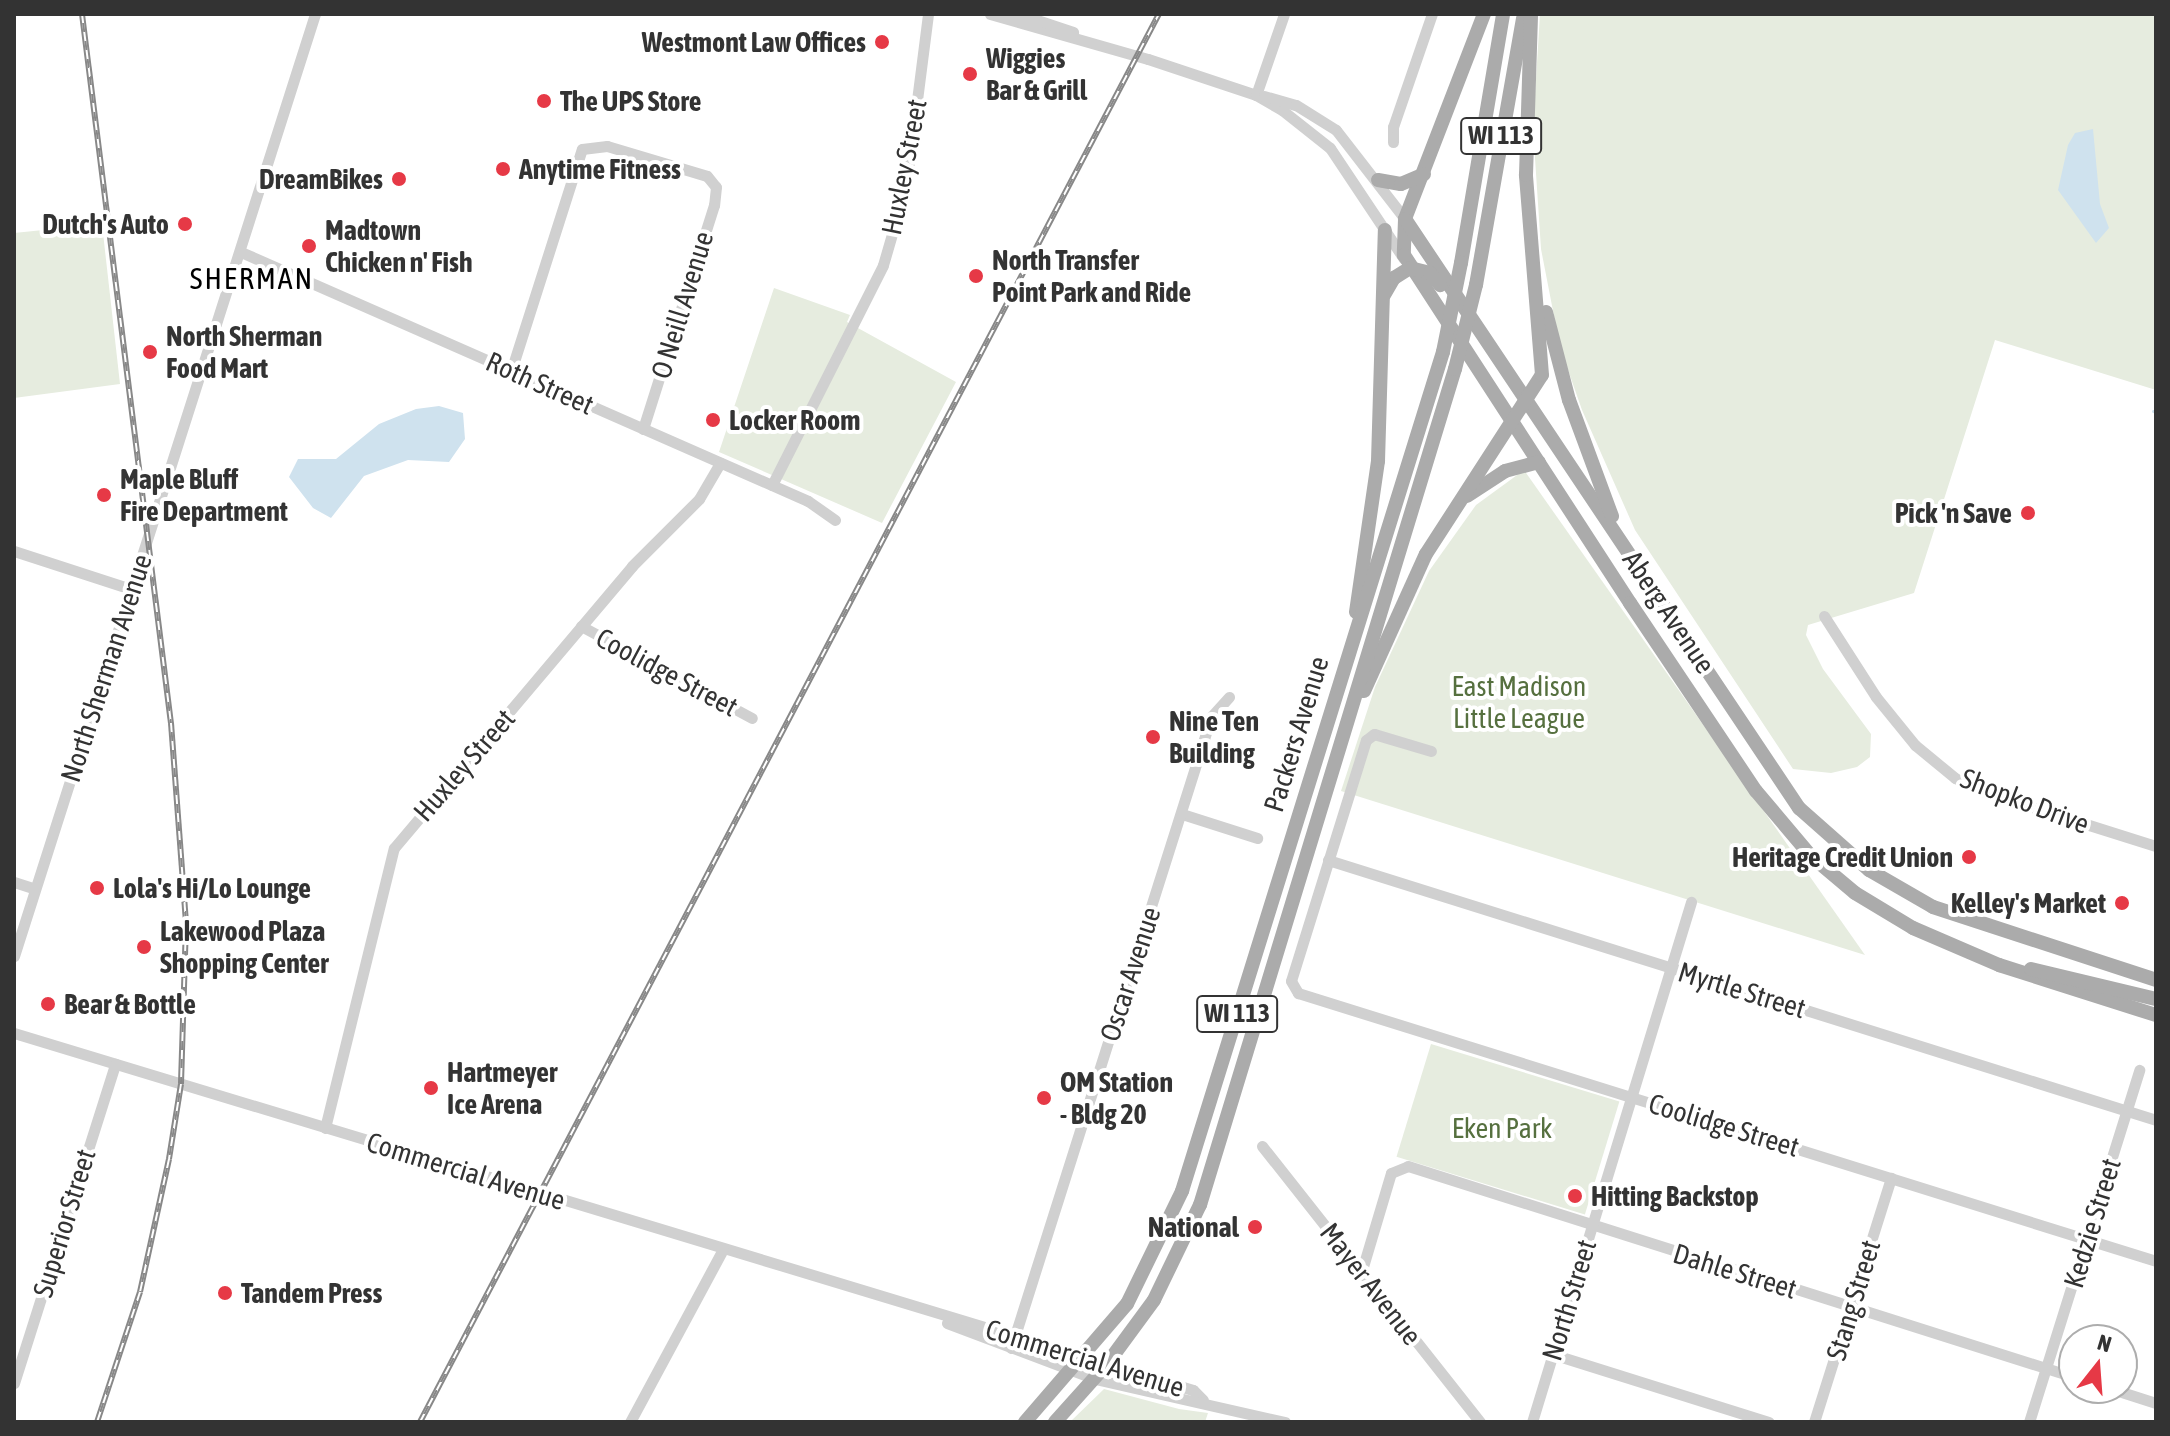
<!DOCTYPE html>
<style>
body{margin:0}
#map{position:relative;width:2170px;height:1436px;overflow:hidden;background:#fff;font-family:"Asap Condensed",sans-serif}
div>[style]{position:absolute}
.green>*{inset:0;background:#e6ecdf;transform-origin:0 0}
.water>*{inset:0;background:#cfe2ee}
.stream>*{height:3px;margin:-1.5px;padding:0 1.5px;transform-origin:1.5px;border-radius:1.5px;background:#cfe2ee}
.minor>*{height:11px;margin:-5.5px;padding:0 5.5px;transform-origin:5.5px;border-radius:5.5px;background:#d0d0d0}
.major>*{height:14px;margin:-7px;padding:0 7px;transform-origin:7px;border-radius:7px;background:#ababab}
.rail>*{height:6px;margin-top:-3px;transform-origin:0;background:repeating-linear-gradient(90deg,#fff 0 9px,#888 0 18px);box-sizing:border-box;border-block:2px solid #888}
.major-bridge>*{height:14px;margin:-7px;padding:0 7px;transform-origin:7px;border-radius:7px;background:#ababab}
.dots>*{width:22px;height:22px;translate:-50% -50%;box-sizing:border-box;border:4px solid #fff;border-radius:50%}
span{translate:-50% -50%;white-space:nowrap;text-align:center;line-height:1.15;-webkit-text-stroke:8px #fff;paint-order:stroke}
.shield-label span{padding:2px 6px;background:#fff;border:2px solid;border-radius:6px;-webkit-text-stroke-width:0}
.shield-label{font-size:26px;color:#333;font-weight:700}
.poi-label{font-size:28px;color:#333;font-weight:700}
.right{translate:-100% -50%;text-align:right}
.left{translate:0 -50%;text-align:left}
.street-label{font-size:28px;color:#333}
.park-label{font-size:28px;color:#56703f}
.neighbourhood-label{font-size:30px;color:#000;letter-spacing:2px}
.frame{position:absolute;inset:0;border:16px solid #333;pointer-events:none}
.north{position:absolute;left:2058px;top:1324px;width:80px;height:80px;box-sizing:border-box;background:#fff;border:2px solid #adadad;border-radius:50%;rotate:17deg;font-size:22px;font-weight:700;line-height:32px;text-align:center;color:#333}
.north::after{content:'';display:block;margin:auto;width:28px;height:36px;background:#e63946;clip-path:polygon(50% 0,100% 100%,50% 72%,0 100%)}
</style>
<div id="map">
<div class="green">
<i style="clip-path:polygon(1540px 14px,2156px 14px,2156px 390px,1995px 340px,1914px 593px,1808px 625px,1806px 635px,1823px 669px,1871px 734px,1870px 757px,1857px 767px,1831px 773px,1793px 769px,1635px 530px,1582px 410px,1560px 347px,1541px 249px,1533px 128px)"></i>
<i style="clip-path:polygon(102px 224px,120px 384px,14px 398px,14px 233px)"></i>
<i style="clip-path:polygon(774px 288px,850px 315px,847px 322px,956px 382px,882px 523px,719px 452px)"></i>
<i style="clip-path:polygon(1524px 470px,1865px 955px,1341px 791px,1375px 687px,1429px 571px,1476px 505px)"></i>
<i style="left:1431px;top:1044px;width:197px;height:118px;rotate:17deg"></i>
<i style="clip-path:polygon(1104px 1389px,1179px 1409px,1208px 1413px,1205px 1422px,1070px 1422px)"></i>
</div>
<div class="water">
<i style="clip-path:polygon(2093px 129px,2100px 204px,2109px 228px,2096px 243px,2058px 190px,2068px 145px,2075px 133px)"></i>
<i style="clip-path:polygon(439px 406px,463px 413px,465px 439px,449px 462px,408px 460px,364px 476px,331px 518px,313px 508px,289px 477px,298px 459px,336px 459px,379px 424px,416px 409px)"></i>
</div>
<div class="stream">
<i style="left:2153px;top:411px;width:3px;rotate:18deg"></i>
</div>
<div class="minor">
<i style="left:990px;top:14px;width:164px;rotate:15.9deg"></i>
<i style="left:1148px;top:59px;width:114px;rotate:18.4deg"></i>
<i style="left:1256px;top:95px;width:30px;rotate:30deg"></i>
<i style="left:1282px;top:110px;width:61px;rotate:38.4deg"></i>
<i style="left:1330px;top:148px;width:133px;rotate:56.3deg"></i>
<i style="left:1019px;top:14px;width:57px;rotate:18.4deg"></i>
<i style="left:1256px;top:95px;width:86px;rotate:-70.9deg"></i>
<i style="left:1264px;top:96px;width:33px;rotate:16deg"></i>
<i style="left:1296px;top:105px;width:47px;rotate:32deg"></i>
<i style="left:1336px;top:130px;width:113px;rotate:52.2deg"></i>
<i style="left:1393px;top:142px;width:15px;rotate:-90deg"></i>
<i style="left:1393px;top:127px;width:120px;rotate:-71deg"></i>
<i style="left:241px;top:252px;width:619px;rotate:23.71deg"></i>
<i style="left:808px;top:501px;width:33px;rotate:35deg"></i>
<i style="left:511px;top:371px;width:233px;rotate:-72.3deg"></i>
<i style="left:582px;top:149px;width:25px;rotate:-7deg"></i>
<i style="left:607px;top:146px;width:104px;rotate:16.7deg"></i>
<i style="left:707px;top:176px;width:14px;rotate:51deg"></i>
<i style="left:716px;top:187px;width:18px;rotate:96deg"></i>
<i style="left:714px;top:205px;width:235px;rotate:107.6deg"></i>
<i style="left:772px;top:485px;width:246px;rotate:-63.2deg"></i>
<i style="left:883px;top:265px;width:82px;rotate:-73.8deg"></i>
<i style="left:906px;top:186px;width:173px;rotate:-82.7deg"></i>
<i style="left:14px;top:551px;width:123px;rotate:18deg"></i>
<i style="left:1824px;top:616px;width:96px;rotate:57.3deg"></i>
<i style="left:1876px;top:697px;width:62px;rotate:50.9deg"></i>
<i style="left:1915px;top:745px;width:52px;rotate:39.5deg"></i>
<i style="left:1955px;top:778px;width:26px;rotate:28deg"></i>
<i style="left:1978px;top:790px;width:187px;rotate:17.5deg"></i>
<i style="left:581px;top:626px;width:194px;rotate:28.3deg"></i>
<i style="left:1431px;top:751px;width:59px;rotate:-163.4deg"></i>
<i style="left:1374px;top:734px;width:10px;rotate:143deg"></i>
<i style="left:1366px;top:740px;width:252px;rotate:107.3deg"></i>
<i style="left:1291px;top:981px;width:14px;rotate:60deg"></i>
<i style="left:1298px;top:993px;width:899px;rotate:17.35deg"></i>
<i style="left:1182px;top:814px;width:79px;rotate:17.7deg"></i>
<i style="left:1328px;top:860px;width:868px;rotate:17.43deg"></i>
<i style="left:14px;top:882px;width:22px;rotate:18deg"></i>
<i style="left:14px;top:956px;width:989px;rotate:-72.28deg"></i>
<i style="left:14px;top:1033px;width:1232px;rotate:16.85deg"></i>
<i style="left:1193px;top:1390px;width:14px;rotate:45deg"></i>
<i style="left:325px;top:1128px;width:288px;rotate:-76.2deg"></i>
<i style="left:394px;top:848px;width:369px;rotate:-49.8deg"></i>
<i style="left:632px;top:566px;width:95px;rotate:-45deg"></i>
<i style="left:699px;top:499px;width:42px;rotate:-59.7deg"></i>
<i style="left:1262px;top:1146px;width:352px;rotate:51.7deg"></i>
<i style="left:1362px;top:1270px;width:101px;rotate:-73.4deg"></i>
<i style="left:1391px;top:1173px;width:18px;rotate:-22deg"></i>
<i style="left:1408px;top:1166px;width:699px;rotate:17.58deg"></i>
<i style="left:947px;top:1323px;width:158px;rotate:20.7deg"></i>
<i style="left:1095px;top:1379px;width:195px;rotate:12.8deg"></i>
<i style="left:1011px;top:1348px;width:662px;rotate:-72.41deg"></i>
<i style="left:1211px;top:717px;width:27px;rotate:-48deg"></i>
<i style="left:1552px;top:1354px;width:227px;rotate:17.4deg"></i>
<i style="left:14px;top:1383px;width:335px;rotate:-72.4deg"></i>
<i style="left:2109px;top:1388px;width:49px;rotate:17.7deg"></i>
<i style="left:630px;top:1422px;width:196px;rotate:-61.7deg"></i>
<i style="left:1532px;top:1422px;width:544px;rotate:-73deg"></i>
<i style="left:1814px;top:1422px;width:256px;rotate:-72.5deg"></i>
<i style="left:2029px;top:1422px;width:369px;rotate:-72.6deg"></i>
</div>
<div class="major">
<i style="left:1484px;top:14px;width:220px;rotate:111.1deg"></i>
<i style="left:1405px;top:219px;width:36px;rotate:92deg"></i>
<i style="left:1404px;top:255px;width:415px;rotate:57deg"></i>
<i style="left:1630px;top:603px;width:226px;rotate:56.2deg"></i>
<i style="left:1756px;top:791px;width:85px;rotate:49.8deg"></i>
<i style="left:1811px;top:856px;width:57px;rotate:40.1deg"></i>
<i style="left:1855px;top:893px;width:68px;rotate:31.1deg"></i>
<i style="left:1913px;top:928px;width:94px;rotate:23.3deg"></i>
<i style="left:1999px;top:965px;width:165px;rotate:17.7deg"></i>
<i style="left:1378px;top:180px;width:23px;rotate:10deg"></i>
<i style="left:1401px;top:184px;width:25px;rotate:-23deg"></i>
<i style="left:1405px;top:219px;width:709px;rotate:56.22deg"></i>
<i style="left:1799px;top:808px;width:94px;rotate:41.5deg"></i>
<i style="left:1869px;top:870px;width:74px;rotate:30deg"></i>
<i style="left:1933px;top:907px;width:235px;rotate:18.1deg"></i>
<i style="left:1461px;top:263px;width:253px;rotate:-80.4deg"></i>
<i style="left:1476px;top:285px;width:271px;rotate:-80deg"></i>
<i style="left:1384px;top:295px;width:20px;rotate:-60deg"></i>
<i style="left:1394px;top:278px;width:19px;rotate:-32deg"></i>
<i style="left:1410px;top:268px;width:21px;rotate:14deg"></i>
<i style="left:1430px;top:273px;width:16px;rotate:50deg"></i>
<i style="left:1546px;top:312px;width:91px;rotate:75.4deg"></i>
<i style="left:1569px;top:400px;width:124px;rotate:69.7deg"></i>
<i style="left:1467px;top:496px;width:45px;rotate:-33.3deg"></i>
<i style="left:1505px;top:471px;width:35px;rotate:-15deg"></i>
<i style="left:1356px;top:612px;width:153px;rotate:-81.7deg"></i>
<i style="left:1378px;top:461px;width:231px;rotate:-88.3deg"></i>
<i style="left:1364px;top:691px;width:150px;rotate:-65.7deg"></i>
<i style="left:1426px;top:554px;width:213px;rotate:-57.1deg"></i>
<i style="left:1542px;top:375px;width:201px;rotate:-94.6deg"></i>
<i style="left:1526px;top:175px;width:161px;rotate:-88.2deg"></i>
<i style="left:2031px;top:969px;width:129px;rotate:13.5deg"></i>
<i style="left:1025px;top:1422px;width:156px;rotate:-49.2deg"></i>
<i style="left:1127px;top:1304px;width:126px;rotate:-64deg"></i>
<i style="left:1182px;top:1191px;width:879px;rotate:-72.72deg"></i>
<i style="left:1055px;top:1422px;width:78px;rotate:-48.1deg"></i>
<i style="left:1107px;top:1364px;width:79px;rotate:-53.7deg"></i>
<i style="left:1154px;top:1300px;width:106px;rotate:-64.2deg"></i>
<i style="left:1200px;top:1205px;width:874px;rotate:-73.04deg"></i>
</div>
<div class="rail">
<i style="left:82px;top:14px;width:715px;rotate:82.85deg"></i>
<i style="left:171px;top:723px;width:202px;rotate:85.7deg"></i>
<i style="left:186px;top:924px;width:160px;rotate:91.8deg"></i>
<i style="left:181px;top:1084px;width:76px;rotate:99.1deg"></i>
<i style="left:169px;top:1159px;width:136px;rotate:102.3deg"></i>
<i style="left:140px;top:1292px;width:137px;rotate:108.3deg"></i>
<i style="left:420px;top:1422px;width:1590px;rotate:-62.31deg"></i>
</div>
<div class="major-bridge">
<i style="left:1443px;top:352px;width:91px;rotate:-78.6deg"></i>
<i style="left:1455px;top:369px;width:87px;rotate:-76deg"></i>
</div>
<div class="dots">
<i style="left:882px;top:42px;background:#e63946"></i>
<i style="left:970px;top:74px;background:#e63946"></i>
<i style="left:544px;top:101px;background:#e63946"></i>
<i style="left:503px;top:169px;background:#e63946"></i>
<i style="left:399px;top:179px;background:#e63946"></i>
<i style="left:185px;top:224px;background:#e63946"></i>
<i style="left:309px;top:246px;background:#e63946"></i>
<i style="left:976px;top:276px;background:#e63946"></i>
<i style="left:150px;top:352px;background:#e63946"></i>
<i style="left:713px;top:420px;background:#e63946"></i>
<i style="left:104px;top:495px;background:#e63946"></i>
<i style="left:2028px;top:513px;background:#e63946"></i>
<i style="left:1153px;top:737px;background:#e63946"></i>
<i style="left:1969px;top:857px;background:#e63946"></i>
<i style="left:97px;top:888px;background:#e63946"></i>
<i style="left:2122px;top:903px;background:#e63946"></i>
<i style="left:144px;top:947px;background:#e63946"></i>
<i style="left:48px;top:1004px;background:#e63946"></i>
<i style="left:431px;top:1088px;background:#e63946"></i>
<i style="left:1044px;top:1098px;background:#e63946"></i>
<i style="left:1575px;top:1196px;background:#e63946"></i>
<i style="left:1255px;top:1227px;background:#e63946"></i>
<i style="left:225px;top:1293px;background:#e63946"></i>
</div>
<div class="shield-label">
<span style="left:1501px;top:136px">WI 113</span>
<span style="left:1237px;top:1014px">WI 113</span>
</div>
<div class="poi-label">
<span class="right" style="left:866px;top:42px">Westmont Law Offices</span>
<span class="left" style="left:986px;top:74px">Wiggies<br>Bar &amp; Grill</span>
<span class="left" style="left:560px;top:101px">The UPS Store</span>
<span class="left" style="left:519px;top:169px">Anytime Fitness</span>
<span class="right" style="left:383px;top:179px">DreamBikes</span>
<span class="right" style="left:169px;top:224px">Dutch's Auto</span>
<span class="left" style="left:325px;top:246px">Madtown<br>Chicken n' Fish</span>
<span class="left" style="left:992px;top:276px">North Transfer<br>Point Park and Ride</span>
<span class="left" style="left:166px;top:352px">North Sherman<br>Food Mart</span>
<span class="left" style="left:729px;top:420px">Locker Room</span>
<span class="left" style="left:120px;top:495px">Maple Bluff<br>Fire Department</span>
<span class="right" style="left:2012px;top:513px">Pick 'n Save</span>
<span class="left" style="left:1169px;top:737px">Nine Ten<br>Building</span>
<span class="right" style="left:1953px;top:857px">Heritage Credit Union</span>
<span class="left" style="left:113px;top:888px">Lola's Hi/Lo Lounge</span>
<span class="right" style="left:2106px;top:903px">Kelley's Market</span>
<span class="left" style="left:160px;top:947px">Lakewood Plaza<br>Shopping Center</span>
<span class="left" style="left:64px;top:1004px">Bear &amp; Bottle</span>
<span class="left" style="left:447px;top:1088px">Hartmeyer<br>Ice Arena</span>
<span class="left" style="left:1060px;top:1098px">OM Station<br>- Bldg 20</span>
<span class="left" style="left:1591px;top:1196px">Hitting Backstop</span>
<span class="right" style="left:1239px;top:1227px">National</span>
<span class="left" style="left:241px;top:1293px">Tandem Press</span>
</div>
<div class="street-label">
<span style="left:904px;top:167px;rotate:-79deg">Huxley Street</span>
<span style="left:682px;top:305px;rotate:-73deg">O Neill Avenue</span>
<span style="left:540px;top:383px;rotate:24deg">Roth Street</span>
<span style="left:1669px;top:612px;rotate:56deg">Aberg Avenue</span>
<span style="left:106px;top:668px;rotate:-72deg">North Sherman Avenue</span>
<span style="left:667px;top:672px;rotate:28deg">Coolidge Street</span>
<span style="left:1296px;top:734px;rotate:-73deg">Packers Avenue</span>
<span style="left:464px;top:765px;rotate:-49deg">Huxley Street</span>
<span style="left:2025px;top:801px;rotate:21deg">Shopko Drive</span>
<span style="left:1130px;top:974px;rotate:-72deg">Oscar Avenue</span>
<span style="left:1742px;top:990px;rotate:17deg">Myrtle Street</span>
<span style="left:1724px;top:1125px;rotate:17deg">Coolidge Street</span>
<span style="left:466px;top:1171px;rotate:17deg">Commercial Avenue</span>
<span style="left:64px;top:1223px;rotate:-73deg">Superior Street</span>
<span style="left:2092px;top:1223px;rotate:-73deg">Kedzie Street</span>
<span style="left:1735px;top:1271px;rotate:17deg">Dahle Street</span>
<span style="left:1371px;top:1284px;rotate:52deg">Mayer Avenue</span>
<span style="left:1569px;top:1300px;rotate:-73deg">North Street</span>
<span style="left:1853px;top:1300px;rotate:-73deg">Stang Street</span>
<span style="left:1085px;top:1358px;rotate:17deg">Commercial Avenue</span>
</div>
<div class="park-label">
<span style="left:1519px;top:702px">East Madison<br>Little League</span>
<span style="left:1502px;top:1128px">Eken Park</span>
</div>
<div class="neighbourhood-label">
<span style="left:252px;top:278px">SHERMAN</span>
</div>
<div class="frame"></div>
<div class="north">N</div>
</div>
